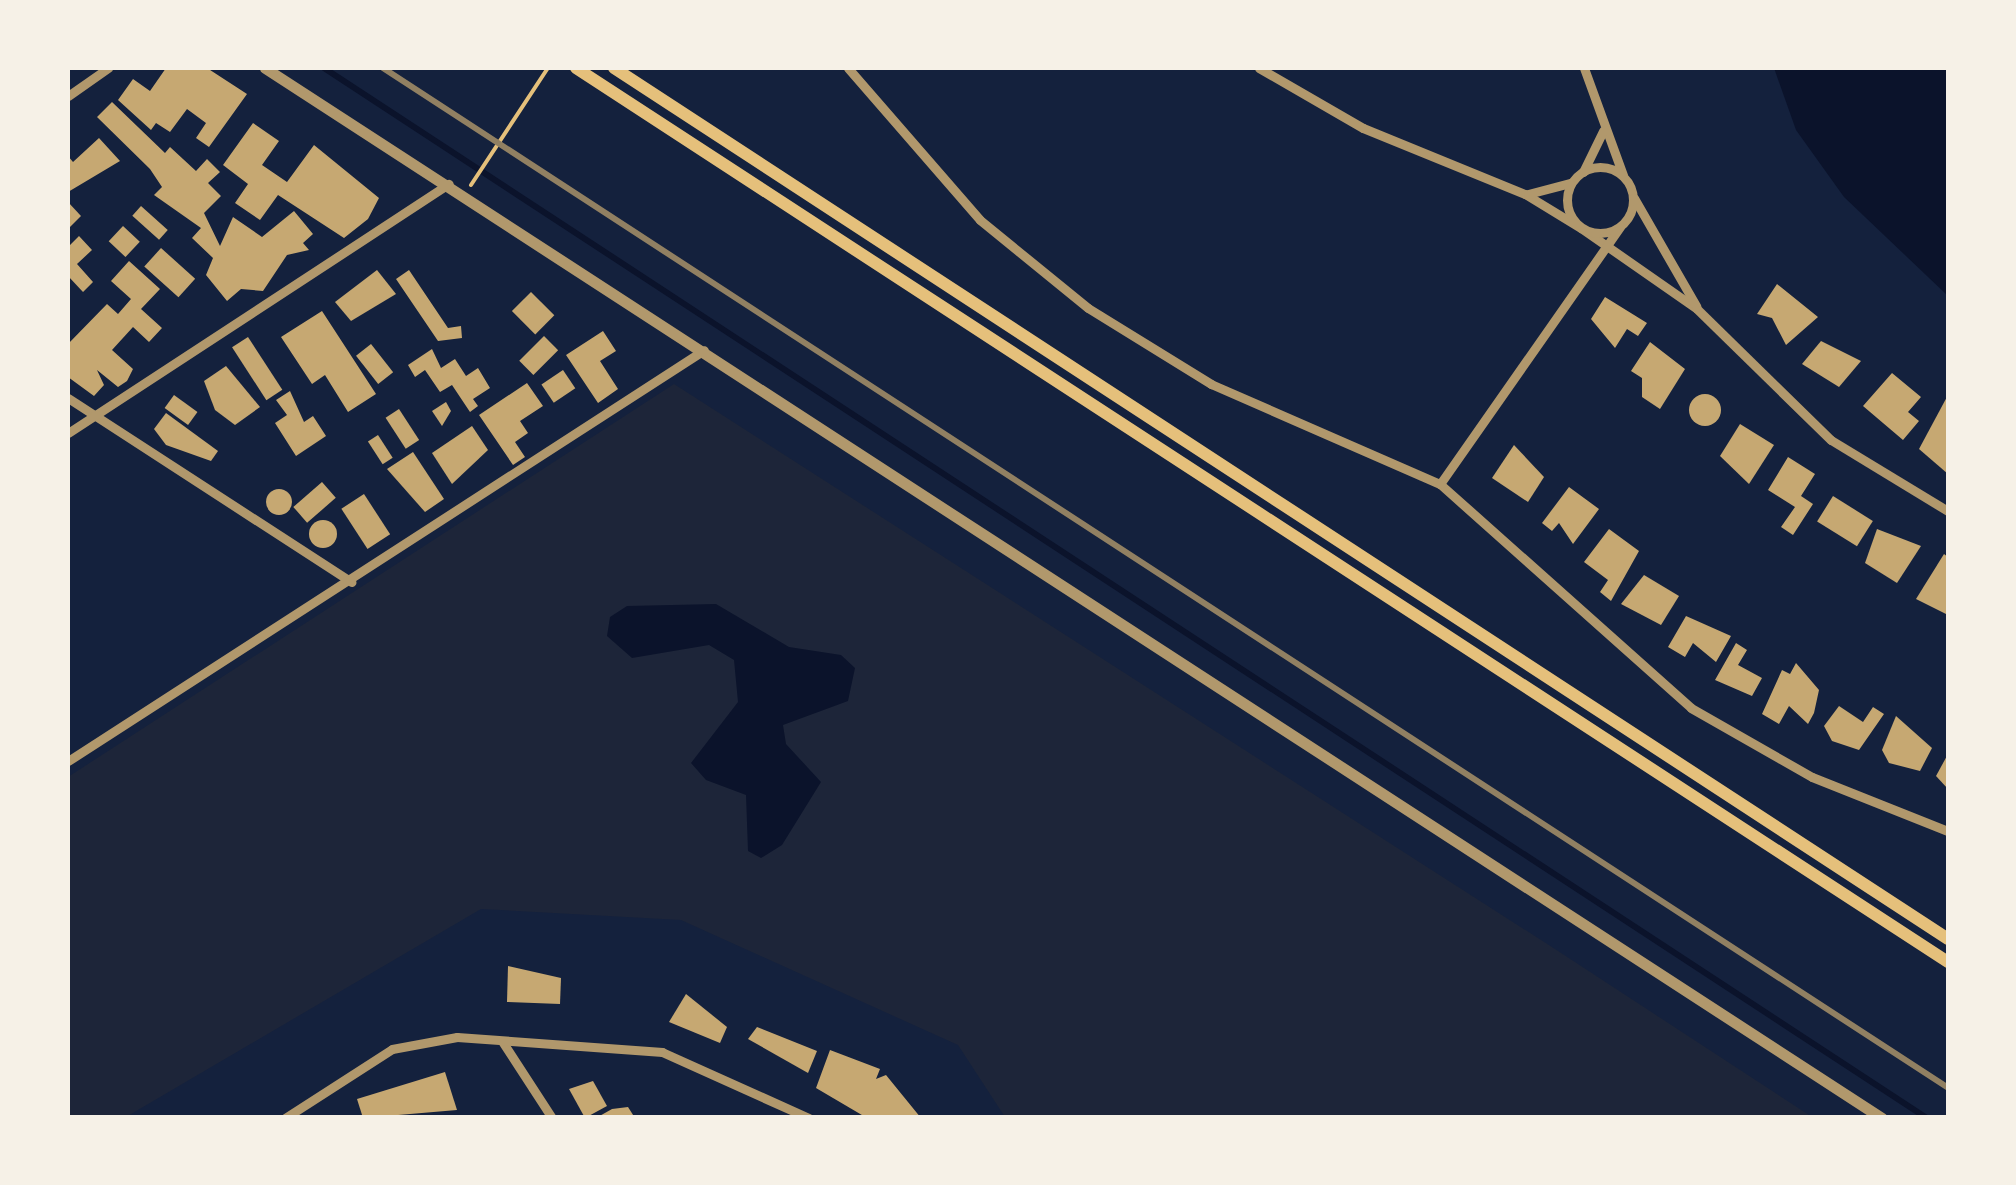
<!DOCTYPE html>
<style>
body{margin:0}
#map{position:relative;width:2016px;height:1185px;overflow:hidden;background:#14213d;font-family:"Work Sans",sans-serif}
div>[style]{position:absolute}
.green>*{inset:0;background:#1d2539}
.water>*{inset:0;background:#0b132b}
.stream>*{height:6px;margin:-3px;padding:0 3px;transform-origin:3px;border-radius:3px;background:#0b132b}
.building>*{inset:0;background:#c6a872;transform-origin:0 0}
.round{border-radius:50%}
.path>*{height:4px;margin:-2px;padding:0 2px;transform-origin:2px;border-radius:2px;background:#e5c07b}
.minor>*{height:9px;margin:-4.5px;padding:0 4.5px;transform-origin:4.5px;border-radius:4.5px;background:#b1986c}
.minor>.ring{margin:-4.5px;padding:0;box-sizing:content-box;background:none;border:9px solid #b1986c;border-radius:50%}
.tertiary>*{height:11px;margin:-5.5px;padding:0 5.5px;transform-origin:5.5px;border-radius:5.5px;background:#b1986c}
.secondary>*{height:12px;margin:-6px;padding:0 6px;transform-origin:6px;border-radius:6px;background:#e5c07b}
.rail>*{height:6px;margin:-3px;padding:0 3px;transform-origin:3px;border-radius:3px;background:#918062}
span{translate:-50% -50%;white-space:nowrap;text-align:center;line-height:1.15;-webkit-text-stroke:8px #f6f1e7;paint-order:stroke}
.frame{position:absolute;inset:0;border:70px solid #f6f1e7;pointer-events:none}
</style>
<div id="map">
<div class="green">
<i style="clip-path:polygon(674px 384px,1555px 949px,1812px 1117px,1005px 1117px,958px 1045px,681px 920px,481px 909px,126px 1117px,68px 1118px,68px 777px)"></i>
</div>
<div class="water">
<i style="clip-path:polygon(1774px 68px,1948px 68px,1948px 296px,1844px 197px,1796px 130px)"></i>
<i style="clip-path:polygon(716px 604px,789px 647px,841px 655px,855px 668px,848px 701px,783px 725px,786px 744px,821px 782px,782px 845px,761px 858px,748px 851px,746px 795px,706px 780px,691px 763px,738px 702px,734px 660px,709px 645px,632px 658px,607px 636px,610px 617px,627px 606px)"></i>
</div>
<div class="stream">
<i style="left:324px;top:68px;width:1916px;rotate:33.23deg"></i>
</div>
<div class="building">
<i style="clip-path:polygon(166px 68px,207px 68px,247px 94px,209px 147px,196px 138px,206px 123px,187px 109px,170px 132px,156px 123px,151px 130px,118px 100px,133px 79px,150px 91px)"></i>
<i style="clip-path:polygon(112px 102px,165px 153px,170px 147px,196px 171px,207px 159px,220px 172px,208px 183px,221px 196px,204px 213px,220px 246px,233px 217px,262px 237px,294px 211px,313px 234px,303px 243px,309px 250px,287px 255px,263px 291px,241px 289px,227px 301px,206px 275px,213px 258px,192px 238px,201px 228px,154px 195px,162px 187px,150px 169px,97px 117px)"></i>
<i style="clip-path:polygon(253px 123px,279px 141px,262px 165px,287px 182px,314px 145px,379px 198px,368px 219px,344px 238px,278px 195px,260px 220px,235px 203px,248px 184px,223px 165px)"></i>
<i style="clip-path:polygon(99px 138px,120px 161px,68px 192px,68px 156px,73px 162px)"></i>
<i style="clip-path:polygon(68px 202px,81px 216px,68px 229px)"></i>
<i style="left:141px;top:206px;width:36px;height:13px;rotate:42deg"></i>
<i style="left:123px;top:226px;width:23px;height:21px;rotate:43deg"></i>
<i style="clip-path:polygon(79px 236px,92px 250px,77px 264px,93px 282px,83px 292px,68px 276px,68px 247px)"></i>
<i style="left:161px;top:248px;width:46px;height:25px;rotate:42deg"></i>
<i style="clip-path:polygon(129px 261px,160px 289px,141px 309px,162px 328px,149px 342px,133px 327px,112px 350px,133px 369px,127px 381px,118px 387px,97px 370px,104px 385px,94px 396px,68px 377px,68px 344px,107px 304px,118px 314px,131px 299px,111px 281px)"></i>
<i style="clip-path:polygon(377px 270px,396px 294px,351px 321px,335px 302px)"></i>
<i style="clip-path:polygon(409px 270px,448px 328px,461px 326px,462px 338px,438px 341px,396px 279px)"></i>
<i style="clip-path:polygon(1777px 284px,1818px 317px,1786px 345px,1772px 318px,1757px 314px)"></i>
<i style="left:531px;top:292px;width:33px;height:27px;rotate:45deg"></i>
<i style="clip-path:polygon(1605px 297px,1647px 323px,1638px 336px,1627px 329px,1615px 348px,1591px 319px)"></i>
<i style="clip-path:polygon(322px 311px,376px 394px,348px 412px,325px 375px,312px 384px,281px 337px)"></i>
<i style="clip-path:polygon(603px 331px,616px 351px,600px 361px,618px 389px,598px 403px,566px 355px)"></i>
<i style="left:544px;top:336px;width:20px;height:35px;rotate:45deg"></i>
<i style="left:248px;top:337px;width:63px;height:19px;rotate:57deg"></i>
<i style="clip-path:polygon(1821px 341px,1861px 361px,1839px 387px,1802px 364px)"></i>
<i style="clip-path:polygon(1650px 342px,1685px 369px,1660px 409px,1642px 397px,1642px 378px,1631px 371px)"></i>
<i style="left:371px;top:344px;width:36px;height:19px;rotate:52deg"></i>
<i style="clip-path:polygon(432px 349px,441px 368px,455px 359px,466px 376px,478px 368px,490px 388px,473px 399px,478px 406px,470px 412px,452px 385px,440px 392px,425px 370px,415px 377px,408px 365px)"></i>
<i style="clip-path:polygon(226px 366px,260px 407px,235px 425px,215px 410px,204px 381px)"></i>
<i style="left:563px;top:370px;width:22px;height:26px;rotate:56deg"></i>
<i style="clip-path:polygon(1892px 373px,1921px 397px,1908px 412px,1919px 421px,1903px 440px,1863px 406px)"></i>
<i style="clip-path:polygon(527px 383px,543px 406px,520px 421px,528px 433px,515px 442px,525px 457px,513px 465px,479px 415px)"></i>
<i style="clip-path:polygon(290px 391px,304px 422px,313px 416px,326px 436px,296px 456px,275px 423px,287px 415px,276px 400px)"></i>
<i class="round" style="left:1689px;top:394px;width:32px;height:32px"></i>
<i style="left:174px;top:395px;width:29px;height:16px;rotate:36deg"></i>
<i style="clip-path:polygon(1948px 395px,1948px 474px,1919px 449px)"></i>
<i style="clip-path:polygon(446px 402px,451px 411px,442px 426px,432px 411px)"></i>
<i style="left:399px;top:409px;width:37px;height:16px;rotate:57deg"></i>
<i style="clip-path:polygon(166px 413px,218px 451px,211px 461px,166px 445px,154px 429px)"></i>
<i style="clip-path:polygon(1740px 424px,1774px 445px,1749px 484px,1720px 456px)"></i>
<i style="clip-path:polygon(472px 426px,488px 450px,452px 484px,432px 453px)"></i>
<i style="left:378px;top:435px;width:27px;height:12px;rotate:57deg"></i>
<i style="clip-path:polygon(1514px 445px,1544px 477px,1528px 502px,1492px 478px)"></i>
<i style="clip-path:polygon(413px 452px,444px 499px,425px 512px,387px 469px)"></i>
<i style="clip-path:polygon(1788px 457px,1815px 474px,1801px 496px,1813px 504px,1793px 535px,1781px 527px,1795px 507px,1768px 490px)"></i>
<i style="left:322px;top:482px;width:21px;height:38px;rotate:49deg"></i>
<i style="clip-path:polygon(1569px 487px,1599px 509px,1573px 544px,1559px 523px,1552px 531px,1542px 523px)"></i>
<i class="round" style="left:266px;top:489px;width:26px;height:26px"></i>
<i style="left:364px;top:494px;width:48px;height:27px;rotate:57deg"></i>
<i style="left:1833px;top:496px;width:47px;height:30px;rotate:32deg"></i>
<i class="round" style="left:309px;top:520px;width:28px;height:28px"></i>
<i style="clip-path:polygon(1609px 529px,1639px 551px,1611px 601px,1600px 592px,1608px 580px,1584px 562px)"></i>
<i style="clip-path:polygon(1877px 529px,1921px 546px,1897px 583px,1865px 563px)"></i>
<i style="clip-path:polygon(1944px 554px,1948px 557px,1948px 615px,1916px 599px)"></i>
<i style="clip-path:polygon(1644px 575px,1679px 596px,1661px 625px,1621px 604px)"></i>
<i style="clip-path:polygon(1686px 616px,1731px 636px,1716px 662px,1693px 643px,1685px 657px,1668px 647px)"></i>
<i style="clip-path:polygon(1736px 643px,1747px 650px,1738px 665px,1762px 678px,1752px 696px,1715px 680px)"></i>
<i style="clip-path:polygon(1796px 663px,1819px 690px,1814px 713px,1808px 724px,1789px 706px,1779px 724px,1762px 714px,1782px 670px,1790px 674px)"></i>
<i style="clip-path:polygon(1839px 706px,1863px 722px,1873px 707px,1884px 714px,1859px 750px,1832px 741px,1824px 726px)"></i>
<i style="clip-path:polygon(1896px 716px,1932px 748px,1920px 771px,1889px 763px,1882px 750px)"></i>
<i style="clip-path:polygon(1948px 754px,1948px 789px,1936px 776px)"></i>
<i style="clip-path:polygon(508px 966px,561px 978px,560px 1004px,507px 1002px)"></i>
<i style="clip-path:polygon(686px 994px,727px 1027px,720px 1043px,669px 1022px)"></i>
<i style="clip-path:polygon(757px 1027px,817px 1051px,808px 1073px,748px 1039px)"></i>
<i style="clip-path:polygon(830px 1050px,880px 1069px,876px 1079px,886px 1075px,921px 1118px,867px 1118px,816px 1088px)"></i>
<i style="clip-path:polygon(445px 1072px,457px 1110px,363px 1118px,357px 1099px)"></i>
<i style="clip-path:polygon(593px 1081px,607px 1106px,585px 1118px,569px 1089px)"></i>
<i style="clip-path:polygon(628px 1107px,635px 1118px,596px 1118px,612px 1109px)"></i>
</div>
<div class="path">
<i style="left:471px;top:185px;width:140px;rotate:-56.7deg"></i>
</div>
<div class="minor">
<i style="left:848px;top:68px;width:201px;rotate:49deg"></i>
<i style="left:980px;top:220px;width:139px;rotate:39.2deg"></i>
<i style="left:1088px;top:308px;width:145px;rotate:31.7deg"></i>
<i style="left:1211px;top:384px;width:250px;rotate:23.6deg"></i>
<i style="left:1440px;top:484px;width:336px;rotate:41.7deg"></i>
<i style="left:1691px;top:708px;width:139px;rotate:29.7deg"></i>
<i style="left:1812px;top:777px;width:146px;rotate:21.7deg"></i>
<i style="left:1259px;top:68px;width:120px;rotate:30deg"></i>
<i style="left:1363px;top:128px;width:175px;rotate:22.2deg"></i>
<i style="left:1525px;top:194px;width:66px;rotate:31.3deg"></i>
<i style="left:1581px;top:228px;width:141px;rotate:34.9deg"></i>
<i style="left:1697px;top:309px;width:187px;rotate:44.4deg"></i>
<i style="left:1831px;top:440px;width:137px;rotate:31.3deg"></i>
<i style="left:1584px;top:68px;width:114px;rotate:70deg"></i>
<i style="left:68px;top:96px;width:49px;rotate:-35deg"></i>
<i class="ring" style="left:1567px;top:167px;width:57px;height:57px"></i>
<i style="left:1583px;top:172px;width:46px;rotate:-64deg"></i>
<i style="left:1528px;top:194px;width:43px;rotate:-14.7deg"></i>
<i style="left:1634px;top:198px;width:125px;rotate:60.1deg"></i>
<i style="left:68px;top:398px;width:338px;rotate:33deg"></i>
<i style="left:68px;top:433px;width:455px;rotate:-33.2deg"></i>
<i style="left:1440px;top:484px;width:314px;rotate:-55deg"></i>
<i style="left:68px;top:761px;width:757px;rotate:-32.87deg"></i>
<i style="left:502px;top:1041px;width:92px;rotate:57deg"></i>
<i style="left:285px;top:1118px;width:127px;rotate:-32.8deg"></i>
<i style="left:392px;top:1049px;width:66px;rotate:-10.5deg"></i>
<i style="left:457px;top:1037px;width:206px;rotate:4.2deg"></i>
<i style="left:662px;top:1052px;width:161px;rotate:24.2deg"></i>
</div>
<div class="tertiary">
<i style="left:265px;top:68px;width:1928px;rotate:33deg"></i>
</div>
<div class="secondary">
<i style="left:576px;top:68px;width:1638px;rotate:33.09deg"></i>
<i style="left:614px;top:68px;width:1593px;rotate:33.14deg"></i>
</div>
<div class="rail">
<i style="left:383px;top:68px;width:1868px;rotate:33.09deg"></i>
</div>
<div class="frame"></div>
</div>
